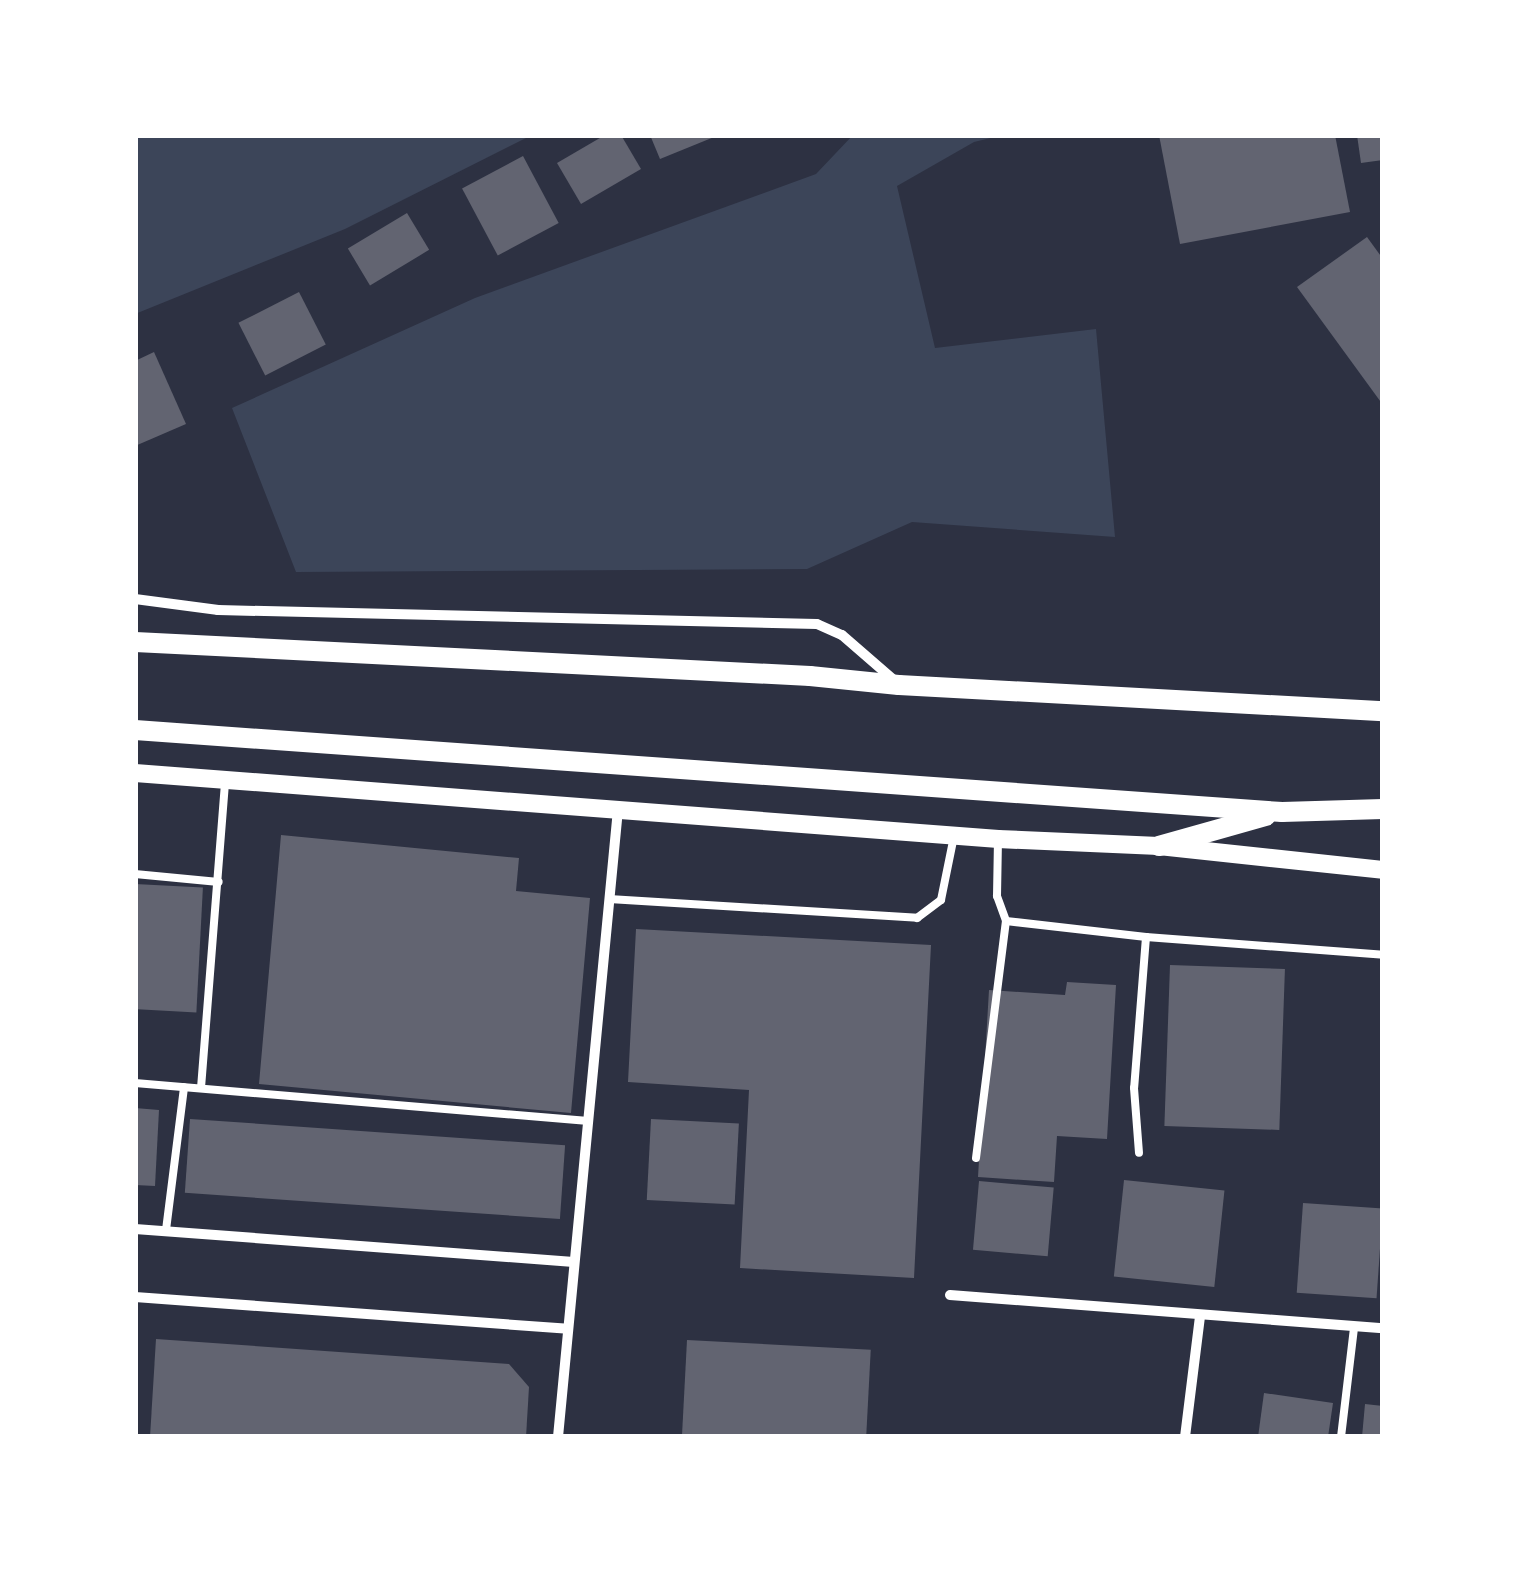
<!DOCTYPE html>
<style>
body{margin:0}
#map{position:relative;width:1518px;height:1572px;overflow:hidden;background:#2d3142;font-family:Jost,sans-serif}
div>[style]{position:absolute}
.green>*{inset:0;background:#3c4559}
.building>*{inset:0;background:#626471;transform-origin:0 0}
.service>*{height:8px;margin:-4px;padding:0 4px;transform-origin:4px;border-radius:4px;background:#fff}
.minor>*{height:10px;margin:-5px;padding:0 5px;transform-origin:5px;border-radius:5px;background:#fff}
.tertiary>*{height:18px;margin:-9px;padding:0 9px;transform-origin:9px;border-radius:9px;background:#fff}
.secondary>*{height:20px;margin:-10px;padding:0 10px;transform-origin:10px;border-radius:10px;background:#fff}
span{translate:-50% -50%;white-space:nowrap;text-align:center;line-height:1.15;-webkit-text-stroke:10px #fff;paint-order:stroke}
.frame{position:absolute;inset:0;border:138px solid #fff;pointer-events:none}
</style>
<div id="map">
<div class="green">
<i style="clip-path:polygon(135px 135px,532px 135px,345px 229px,135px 314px)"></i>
<i style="clip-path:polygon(853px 135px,1003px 135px,974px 142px,897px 186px,935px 348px,1096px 329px,1115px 537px,912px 522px,807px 569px,296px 572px,232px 408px,475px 298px,816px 174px)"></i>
</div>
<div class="building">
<i style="clip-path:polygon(605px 135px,621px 135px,641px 169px,581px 204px,557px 163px)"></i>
<i style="clip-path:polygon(650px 135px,719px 135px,660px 159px)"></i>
<i style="clip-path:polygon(1159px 135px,1335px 135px,1350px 212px,1180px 244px)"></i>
<i style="clip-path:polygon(1357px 135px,1383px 135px,1383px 160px,1361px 163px)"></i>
<i style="left:523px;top:156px;width:76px;height:69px;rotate:62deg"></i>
<i style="left:407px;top:213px;width:43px;height:69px;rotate:59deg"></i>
<i style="clip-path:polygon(1367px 237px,1383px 259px,1383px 405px,1297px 287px)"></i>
<i style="left:299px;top:292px;width:59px;height:68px;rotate:63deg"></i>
<i style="clip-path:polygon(154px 352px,186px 424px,135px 446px,135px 361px)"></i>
<i style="clip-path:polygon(281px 835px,519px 858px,516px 891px,590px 898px,571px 1113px,259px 1084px)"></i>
<i style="left:135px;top:884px;width:68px;height:125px;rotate:3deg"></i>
<i style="clip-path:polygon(636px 929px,931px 945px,914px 1278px,740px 1268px,749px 1090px,628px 1082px)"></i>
<i style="left:1170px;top:965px;width:115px;height:161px;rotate:2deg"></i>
<i style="clip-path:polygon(1067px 982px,1116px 985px,1107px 1139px,1057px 1136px,1054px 1182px,978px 1177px,989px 990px,1065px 995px)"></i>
<i style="clip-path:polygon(135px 1108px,159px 1110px,155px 1186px,135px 1185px)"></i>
<i style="left:190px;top:1119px;width:376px;height:74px;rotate:4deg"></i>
<i style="left:651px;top:1119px;width:88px;height:81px;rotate:3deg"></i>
<i style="left:1124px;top:1180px;width:101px;height:97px;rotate:6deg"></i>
<i style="left:979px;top:1181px;width:75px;height:69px;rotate:5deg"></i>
<i style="left:1303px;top:1203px;width:80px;height:90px;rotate:4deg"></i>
<i style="clip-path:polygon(156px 1339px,509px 1364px,529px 1387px,526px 1437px,150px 1437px)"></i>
<i style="left:687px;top:1340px;width:184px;height:97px;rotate:3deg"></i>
<i style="clip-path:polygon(1264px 1393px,1333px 1403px,1328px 1437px,1258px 1437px)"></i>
<i style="clip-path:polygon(1365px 1404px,1383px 1406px,1383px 1437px,1362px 1437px)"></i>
</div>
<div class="service">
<i style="left:998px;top:839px;width:57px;rotate:91deg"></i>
<i style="left:997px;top:896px;width:27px;rotate:70deg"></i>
<i style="left:1006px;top:921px;width:141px;rotate:6.5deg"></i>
<i style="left:1146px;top:937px;width:151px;rotate:94.5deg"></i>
<i style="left:1134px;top:1088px;width:65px;rotate:85.6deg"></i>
<i style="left:135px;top:874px;width:84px;rotate:5.4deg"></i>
<i style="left:609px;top:899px;width:309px;rotate:3.5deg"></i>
<i style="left:917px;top:918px;width:30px;rotate:-37deg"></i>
<i style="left:941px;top:900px;width:65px;rotate:-78.5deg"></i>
<i style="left:1146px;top:937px;width:238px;rotate:4.3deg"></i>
<i style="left:135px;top:1083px;width:455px;rotate:4.8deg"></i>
<i style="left:201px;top:1088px;width:309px;rotate:-85.5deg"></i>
<i style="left:976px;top:1158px;width:239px;rotate:-82.8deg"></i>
<i style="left:166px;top:1230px;width:144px;rotate:-82.8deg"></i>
<i style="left:1341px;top:1437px;width:110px;rotate:-83.2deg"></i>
</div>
<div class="minor">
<i style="left:135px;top:599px;width:84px;rotate:7.5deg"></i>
<i style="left:218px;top:610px;width:599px;rotate:1.34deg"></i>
<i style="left:817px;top:624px;width:27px;rotate:24deg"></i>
<i style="left:842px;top:635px;width:69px;rotate:40.9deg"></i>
<i style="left:135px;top:1229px;width:440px;rotate:4.3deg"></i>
<i style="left:950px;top:1295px;width:434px;rotate:4.4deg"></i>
<i style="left:135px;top:1297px;width:434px;rotate:4.2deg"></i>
<i style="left:558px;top:1437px;width:631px;rotate:-84.54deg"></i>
<i style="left:1185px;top:1437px;width:122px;rotate:-82.9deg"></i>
</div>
<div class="tertiary">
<i style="left:135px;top:773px;width:866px;rotate:4.37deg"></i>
<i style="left:998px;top:839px;width:161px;rotate:2.5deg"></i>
<i style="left:1159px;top:846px;width:225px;rotate:6.1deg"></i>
</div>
<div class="secondary">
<i style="left:135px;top:642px;width:676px;rotate:2.88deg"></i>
<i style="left:810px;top:676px;width:89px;rotate:5.8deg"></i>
<i style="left:899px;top:685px;width:485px;rotate:3.1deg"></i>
<i style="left:135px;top:730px;width:1150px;rotate:4.09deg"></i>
<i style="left:1282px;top:812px;width:101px;rotate:-1.7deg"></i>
<i style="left:1159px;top:846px;width:111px;rotate:-15.7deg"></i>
</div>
<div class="frame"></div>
</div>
